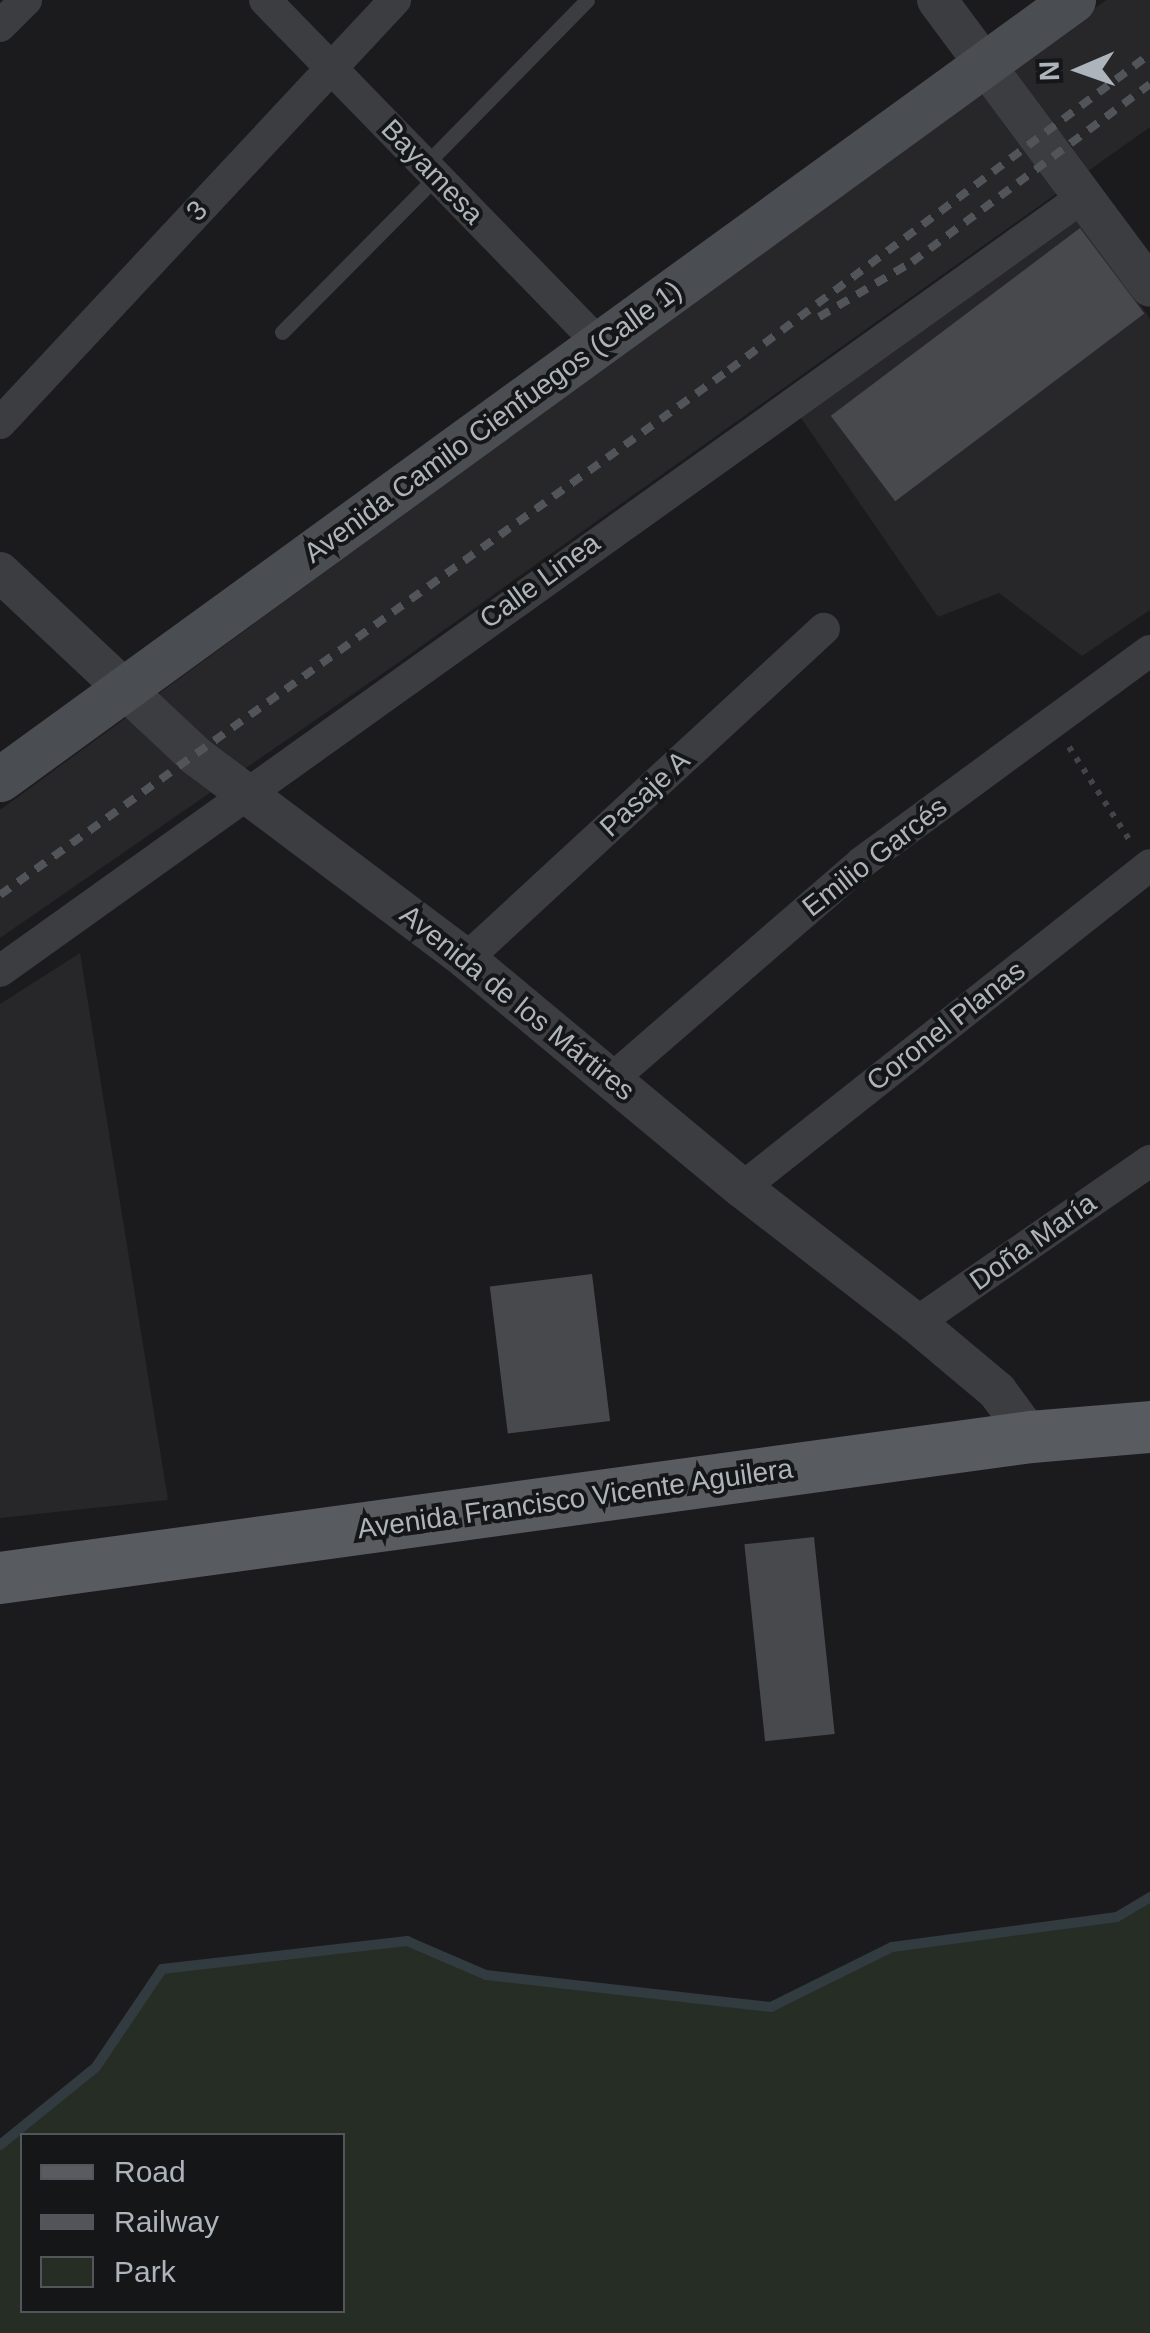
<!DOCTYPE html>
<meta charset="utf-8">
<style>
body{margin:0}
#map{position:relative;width:1150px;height:2333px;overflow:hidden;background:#1b1b1d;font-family:Arial,sans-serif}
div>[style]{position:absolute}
.built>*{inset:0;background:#27272a}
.green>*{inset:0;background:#252d25}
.stream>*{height:10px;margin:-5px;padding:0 5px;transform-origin:5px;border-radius:5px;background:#313b40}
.building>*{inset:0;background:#48494d;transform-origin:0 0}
.path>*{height:6px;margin-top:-3px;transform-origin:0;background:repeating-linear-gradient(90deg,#424448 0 5px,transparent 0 13px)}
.service>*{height:15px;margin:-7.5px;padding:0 7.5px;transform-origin:7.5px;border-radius:7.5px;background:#3c3d41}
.minor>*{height:32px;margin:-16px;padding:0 16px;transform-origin:16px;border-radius:16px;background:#3c3d41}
.tertiary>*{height:40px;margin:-20px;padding:0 20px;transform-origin:20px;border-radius:20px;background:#3c3d41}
.secondary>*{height:45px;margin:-22.5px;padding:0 22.5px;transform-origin:22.5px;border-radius:22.5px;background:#4a4d51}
.primary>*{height:52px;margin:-26px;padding:0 26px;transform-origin:26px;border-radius:26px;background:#585b60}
.rail>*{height:8px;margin-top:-4px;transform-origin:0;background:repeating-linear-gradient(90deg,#515458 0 12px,transparent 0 22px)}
span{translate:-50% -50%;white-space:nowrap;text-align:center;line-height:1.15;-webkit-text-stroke:8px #151618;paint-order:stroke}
.street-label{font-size:28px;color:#aeb4bb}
.legend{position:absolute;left:20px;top:2133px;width:325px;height:180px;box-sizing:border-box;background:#151618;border:2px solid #525559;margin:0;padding:12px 18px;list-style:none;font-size:30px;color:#aeb4bb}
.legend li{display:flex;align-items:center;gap:20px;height:50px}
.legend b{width:50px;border:2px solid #525559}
.north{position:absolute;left:1030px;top:20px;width:100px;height:100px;-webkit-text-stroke:8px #151618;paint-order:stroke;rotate:268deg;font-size:28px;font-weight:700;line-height:40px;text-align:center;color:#aeb4bb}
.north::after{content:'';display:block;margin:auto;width:35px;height:45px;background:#aeb4bb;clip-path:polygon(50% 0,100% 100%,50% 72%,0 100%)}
</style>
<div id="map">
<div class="built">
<i style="clip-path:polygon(1106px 0,1150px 0,1150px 127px,392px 667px,0 938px,0 810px)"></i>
<i style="clip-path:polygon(1081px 217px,1150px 319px,1150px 610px,1082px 656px,999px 593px,938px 617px,790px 402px)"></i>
<i style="clip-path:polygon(80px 953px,168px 1500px,0 1518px,0 1004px)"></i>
</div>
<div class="green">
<i style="clip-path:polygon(evenodd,1150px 1897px,1150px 2333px,0 2333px,0 2145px,96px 2067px,162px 1969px,407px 1941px,486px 1975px,771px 2007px,892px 1947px,1117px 1917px,1150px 1897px,22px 2136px,342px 2136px,342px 2310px,22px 2310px,22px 2136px)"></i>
</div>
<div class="stream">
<i style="left:0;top:2145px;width:124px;rotate:-39.1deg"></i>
<i style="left:96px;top:2067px;width:118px;rotate:-56deg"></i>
<i style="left:162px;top:1969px;width:247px;rotate:-6.5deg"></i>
<i style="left:407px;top:1941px;width:86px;rotate:23.3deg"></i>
<i style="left:486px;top:1975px;width:287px;rotate:6.4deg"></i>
<i style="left:771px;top:2007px;width:135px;rotate:-26.4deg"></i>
<i style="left:892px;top:1947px;width:227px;rotate:-7.6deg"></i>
<i style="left:1117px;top:1917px;width:39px;rotate:-31deg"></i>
</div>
<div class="building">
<i style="left:1080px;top:228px;width:107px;height:312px;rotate:53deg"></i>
<i style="left:592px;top:1274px;width:148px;height:103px;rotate:83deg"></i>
<i style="left:814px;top:1537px;width:198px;height:70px;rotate:84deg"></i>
</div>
<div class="path">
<i style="left:1069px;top:747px;width:112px;rotate:57deg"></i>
</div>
<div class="service">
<i style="left:425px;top:165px;width:231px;rotate:-45.5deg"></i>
<i style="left:282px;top:332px;width:218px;rotate:-45.2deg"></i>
</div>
<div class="minor">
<i style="left:265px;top:0;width:480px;rotate:45.8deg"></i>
<i style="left:0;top:26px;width:37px;rotate:-45deg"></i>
<i style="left:0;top:423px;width:579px;rotate:-46.96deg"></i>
<i style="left:466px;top:959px;width:487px;rotate:-42.7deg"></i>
<i style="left:0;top:971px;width:1333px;rotate:-35.56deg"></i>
<i style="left:613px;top:1078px;width:328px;rotate:-40.9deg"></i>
<i style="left:861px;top:863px;width:358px;rotate:-36.3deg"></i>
<i style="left:742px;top:1188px;width:520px;rotate:-38.37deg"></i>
<i style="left:916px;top:1323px;width:285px;rotate:-34.7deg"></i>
</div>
<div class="tertiary">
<i style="left:937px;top:0;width:357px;rotate:53.4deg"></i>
<i style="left:0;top:572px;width:269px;rotate:43.2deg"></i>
<i style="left:196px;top:756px;width:338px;rotate:36.9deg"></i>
<i style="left:466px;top:959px;width:359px;rotate:39.7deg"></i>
<i style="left:742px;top:1188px;width:220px;rotate:37.8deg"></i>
<i style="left:916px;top:1323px;width:106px;rotate:40deg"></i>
<i style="left:997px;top:1391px;width:57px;rotate:53.5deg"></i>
</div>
<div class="secondary">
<i style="left:0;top:779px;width:1326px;rotate:-35.98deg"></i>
</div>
<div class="primary">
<i style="left:0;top:1578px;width:1041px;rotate:-7.79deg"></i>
<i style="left:1031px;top:1437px;width:119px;rotate:-4.8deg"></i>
</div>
<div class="rail">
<i style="left:819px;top:317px;width:108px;rotate:-30.6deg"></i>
<i style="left:912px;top:262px;width:297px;rotate:-36.8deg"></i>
<i style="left:0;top:895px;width:898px;rotate:-35.76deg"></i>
<i style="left:729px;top:370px;width:526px;rotate:-36.89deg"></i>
</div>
<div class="street-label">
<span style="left:432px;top:172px;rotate:46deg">Bayamesa</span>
<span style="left:197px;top:211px;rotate:-47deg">3</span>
<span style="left:493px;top:422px;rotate:-36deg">Avenida Camilo Cienfuegos (Calle 1)</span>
<span style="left:540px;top:581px;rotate:-36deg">Calle Linea</span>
<span style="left:645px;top:794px;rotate:-43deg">Pasaje A</span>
<span style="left:875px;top:857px;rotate:-38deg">Emilio Garcés</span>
<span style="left:517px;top:1003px;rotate:39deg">Avenida de los Mártires</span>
<span style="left:946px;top:1026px;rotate:-38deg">Coronel Planas</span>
<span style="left:1033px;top:1242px;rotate:-35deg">Doña María</span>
<span style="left:575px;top:1499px;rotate:-8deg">Avenida Francisco Vicente Aguilera</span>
</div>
<ul class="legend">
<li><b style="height:12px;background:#585b60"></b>Road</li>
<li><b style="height:12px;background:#515458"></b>Railway</li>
<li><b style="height:28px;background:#252d25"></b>Park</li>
</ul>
<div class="north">N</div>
</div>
